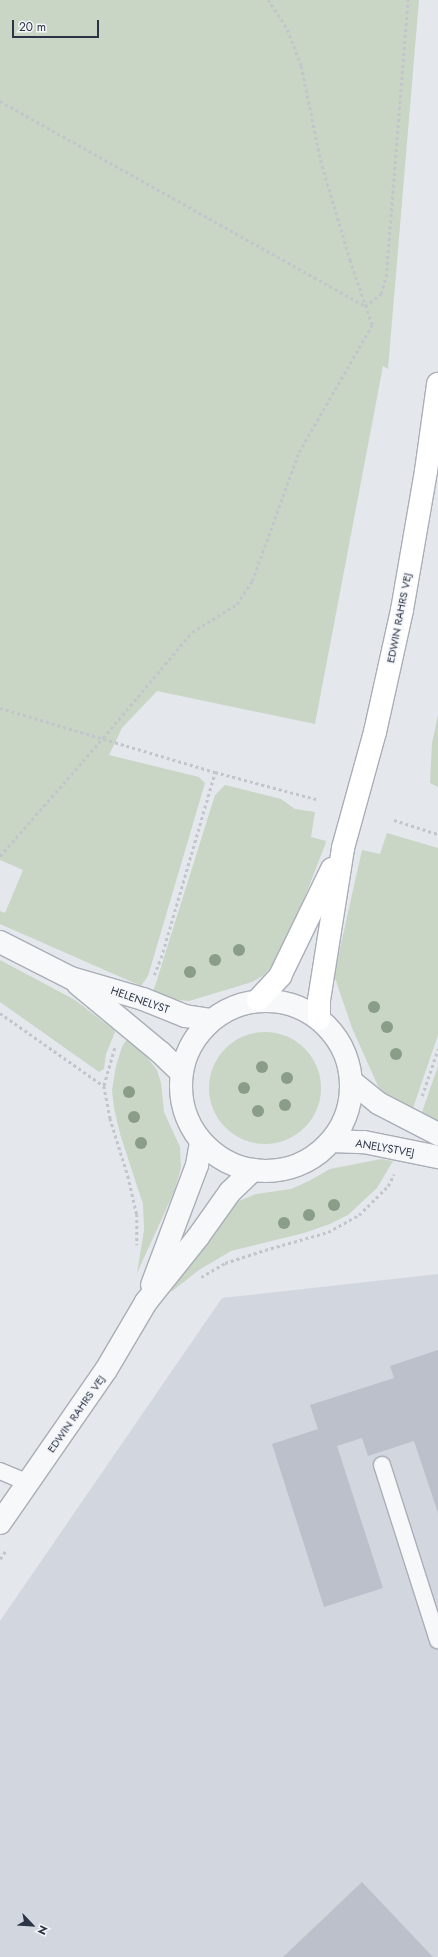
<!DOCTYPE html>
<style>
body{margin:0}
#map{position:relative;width:438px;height:1957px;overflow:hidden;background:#e4e7ec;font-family:Jost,sans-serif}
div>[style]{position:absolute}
.built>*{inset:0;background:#d2d6de}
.green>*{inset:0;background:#c9d6c5}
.round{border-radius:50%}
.building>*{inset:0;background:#bbc0ca}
.path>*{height:2.5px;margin-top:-1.25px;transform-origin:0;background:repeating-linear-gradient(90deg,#c2c5cb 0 3px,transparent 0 6px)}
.roads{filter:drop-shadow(1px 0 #a9aeb7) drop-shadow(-1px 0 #a9aeb7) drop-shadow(0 1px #a9aeb7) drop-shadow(0 -1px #a9aeb7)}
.service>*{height:16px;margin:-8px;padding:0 8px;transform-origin:8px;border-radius:8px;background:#f7f8fa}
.minor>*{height:22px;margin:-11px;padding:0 11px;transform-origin:11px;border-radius:11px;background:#f7f8fa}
.tertiary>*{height:22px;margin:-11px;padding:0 11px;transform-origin:11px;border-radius:11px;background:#f7f8fa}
.tertiary>.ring{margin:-11px;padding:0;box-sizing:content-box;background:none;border:22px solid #f7f8fa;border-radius:50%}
.trunk>*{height:22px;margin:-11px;padding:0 11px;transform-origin:11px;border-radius:11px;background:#fff}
.trees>*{width:12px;height:12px;margin:-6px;border-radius:50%;background:#899d89}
span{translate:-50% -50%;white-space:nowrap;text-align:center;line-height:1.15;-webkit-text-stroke:3.5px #f4f6f9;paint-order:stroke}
.street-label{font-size:11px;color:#2b3445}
.north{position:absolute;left:12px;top:1905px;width:40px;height:40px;-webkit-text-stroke:3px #f4f6f9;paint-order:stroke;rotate:115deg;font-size:11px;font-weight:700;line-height:16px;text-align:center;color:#2b3445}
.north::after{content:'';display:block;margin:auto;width:14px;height:18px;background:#2b3445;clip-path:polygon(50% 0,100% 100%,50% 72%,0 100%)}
.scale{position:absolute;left:12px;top:20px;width:87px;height:18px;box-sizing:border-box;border:2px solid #2b3445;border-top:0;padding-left:5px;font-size:12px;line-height:14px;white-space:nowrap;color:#2b3445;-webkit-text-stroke:3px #f4f6f9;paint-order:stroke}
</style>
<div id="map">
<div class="built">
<i style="clip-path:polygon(438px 1274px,438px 1957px,0 1957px,0 1621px,222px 1298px)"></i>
</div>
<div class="green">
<i style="clip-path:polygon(0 0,419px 0,388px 369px,383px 366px,315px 724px,157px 691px,122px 728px,109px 755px,199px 777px,205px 783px,148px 976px,141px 986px,0 924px,0 911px,5px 913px,23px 870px,0 860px)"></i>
<i style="clip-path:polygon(438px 715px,438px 787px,430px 783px,432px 743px)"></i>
<i style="clip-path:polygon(225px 785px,281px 799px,295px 809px,315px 812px,311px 837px,326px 841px,325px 845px,292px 930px,278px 958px,264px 975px,252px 982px,189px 1001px,170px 999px,153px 992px,155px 986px,215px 795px)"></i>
<i style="clip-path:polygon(387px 833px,438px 848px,438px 1035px,412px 1111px,390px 1100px,378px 1086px,352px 1028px,334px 975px,362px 850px,380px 854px)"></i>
<i style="clip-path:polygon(0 960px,75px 1000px,114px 1030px,115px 1032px,106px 1054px,104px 1069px,99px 1072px,0 1002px)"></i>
<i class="round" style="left:209px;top:1032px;width:112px;height:112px"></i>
<i style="clip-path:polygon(127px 1039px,138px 1046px,157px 1070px,161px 1083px,164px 1112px,180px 1147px,181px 1168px,174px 1192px,137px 1273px,144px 1230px,143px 1204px,120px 1134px,114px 1108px,112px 1090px,116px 1066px,122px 1047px)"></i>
<i style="clip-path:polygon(438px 1066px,438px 1123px,421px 1115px)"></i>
<i style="clip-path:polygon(381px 1159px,393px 1161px,377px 1188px,348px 1215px,330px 1224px,304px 1233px,231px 1251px,199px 1270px,171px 1292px,176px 1282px,225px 1214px,239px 1201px,256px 1194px,291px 1189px,309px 1181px,330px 1169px)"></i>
</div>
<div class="building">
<i style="clip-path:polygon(438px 1350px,438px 1513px,414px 1441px,368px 1456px,362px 1438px,337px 1446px,383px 1588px,324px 1607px,272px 1444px,318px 1429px,310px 1405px,394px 1378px,390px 1366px)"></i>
<i style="clip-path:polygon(362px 1882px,433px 1957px,283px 1957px)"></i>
</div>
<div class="path">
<i style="left:0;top:101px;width:419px;rotate:29.3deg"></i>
<i style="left:365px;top:306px;width:20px;rotate:-37deg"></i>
<i style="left:381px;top:294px;width:18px;rotate:-74deg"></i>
<i style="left:386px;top:277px;width:278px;rotate:-85.5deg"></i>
<i style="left:0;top:708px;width:224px;rotate:16.6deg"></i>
<i style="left:215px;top:772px;width:105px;rotate:15deg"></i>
<i style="left:394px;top:820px;width:46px;rotate:17.7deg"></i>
<i style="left:0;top:856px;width:157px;rotate:-48.9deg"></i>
<i style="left:103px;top:738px;width:138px;rotate:-50deg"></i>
<i style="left:192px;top:632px;width:53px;rotate:-31.9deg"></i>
<i style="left:237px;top:604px;width:27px;rotate:-57deg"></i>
<i style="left:252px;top:581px;width:137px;rotate:-70deg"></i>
<i style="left:299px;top:452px;width:146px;rotate:-60.1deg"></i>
<i style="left:372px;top:325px;width:68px;rotate:-109deg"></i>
<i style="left:350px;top:261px;width:102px;rotate:-106.5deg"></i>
<i style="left:321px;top:163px;width:99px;rotate:-101.7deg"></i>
<i style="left:301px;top:66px;width:42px;rotate:-111deg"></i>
<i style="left:286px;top:27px;width:32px;rotate:-124deg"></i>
<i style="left:154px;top:975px;width:18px;rotate:-68deg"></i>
<i style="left:161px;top:958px;width:194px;rotate:-73.8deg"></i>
<i style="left:0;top:1013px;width:127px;rotate:35.1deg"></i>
<i style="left:115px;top:1048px;width:40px;rotate:106deg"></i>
<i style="left:104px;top:1086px;width:33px;rotate:79deg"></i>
<i style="left:110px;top:1118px;width:61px;rotate:72.8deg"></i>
<i style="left:128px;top:1176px;width:39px;rotate:77deg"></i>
<i style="left:137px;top:1214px;width:31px;rotate:90deg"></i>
<i style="left:422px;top:1096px;width:50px;rotate:-71.2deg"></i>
<i style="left:201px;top:1277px;width:28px;rotate:-30deg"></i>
<i style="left:225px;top:1263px;width:42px;rotate:-18deg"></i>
<i style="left:265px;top:1250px;width:66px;rotate:-15.9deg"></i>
<i style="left:328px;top:1232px;width:35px;rotate:-29deg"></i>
<i style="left:359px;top:1215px;width:41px;rotate:-45deg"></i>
<i style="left:388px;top:1186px;width:13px;rotate:-63deg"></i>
<i style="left:0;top:1559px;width:12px;rotate:-55deg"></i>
</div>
<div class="roads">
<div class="service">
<i style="left:382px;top:1465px;width:184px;rotate:72.3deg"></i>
<i style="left:0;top:1471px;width:30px;rotate:23deg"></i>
</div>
<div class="minor">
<i style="left:0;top:942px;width:80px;rotate:26.9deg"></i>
<i style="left:71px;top:978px;width:75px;rotate:16.3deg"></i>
<i style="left:143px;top:999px;width:45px;rotate:22deg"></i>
<i style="left:185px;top:1016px;width:25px;rotate:9deg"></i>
<i style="left:78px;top:984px;width:107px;rotate:39.7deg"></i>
<i style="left:160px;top:1052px;width:29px;rotate:44deg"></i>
</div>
<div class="tertiary">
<i class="ring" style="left:181px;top:1001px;width:148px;height:148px"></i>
<i style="left:351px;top:1081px;width:35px;rotate:39deg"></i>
<i style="left:378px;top:1103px;width:68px;rotate:27.3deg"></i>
<i style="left:331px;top:1141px;width:33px;rotate:2deg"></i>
<i style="left:364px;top:1142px;width:76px;rotate:11.5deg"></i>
<i style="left:152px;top:1285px;width:128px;rotate:-69.4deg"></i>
<i style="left:197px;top:1165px;width:23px;rotate:-80deg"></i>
<i style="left:0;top:1523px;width:186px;rotate:-55.3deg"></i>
<i style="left:106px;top:1370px;width:79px;rotate:-59.5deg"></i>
<i style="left:146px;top:1302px;width:83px;rotate:-51.3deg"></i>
<i style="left:198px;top:1237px;width:55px;rotate:-54.6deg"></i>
<i style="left:230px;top:1192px;width:32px;rotate:-44deg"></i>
</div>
<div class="trunk">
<i style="left:258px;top:1000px;width:33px;rotate:-47deg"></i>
<i style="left:280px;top:976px;width:119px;rotate:-64.1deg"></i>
<i style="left:319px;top:1019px;width:19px;rotate:-90deg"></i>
<i style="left:319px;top:1000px;width:154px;rotate:-81deg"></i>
<i style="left:343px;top:848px;width:120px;rotate:-74.6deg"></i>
<i style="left:375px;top:732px;width:125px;rotate:-77.5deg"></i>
<i style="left:402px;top:610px;width:141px;rotate:-80.2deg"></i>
<i style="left:426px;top:471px;width:88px;rotate:-82.1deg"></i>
</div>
</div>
<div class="trees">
<i style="left:239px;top:950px"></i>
<i style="left:215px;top:960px"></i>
<i style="left:190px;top:972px"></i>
<i style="left:374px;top:1007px"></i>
<i style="left:387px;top:1027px"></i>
<i style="left:396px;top:1054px"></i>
<i style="left:262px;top:1067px"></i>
<i style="left:287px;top:1078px"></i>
<i style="left:244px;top:1088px"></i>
<i style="left:129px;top:1092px"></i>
<i style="left:285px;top:1105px"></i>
<i style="left:258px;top:1111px"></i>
<i style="left:134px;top:1117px"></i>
<i style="left:141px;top:1143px"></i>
<i style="left:334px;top:1205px"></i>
<i style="left:309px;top:1215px"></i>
<i style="left:284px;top:1223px"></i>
</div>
<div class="street-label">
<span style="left:399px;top:618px;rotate:-79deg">EDWIN RAHRS VEJ</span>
<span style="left:140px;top:1000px;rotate:19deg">HELENELYST</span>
<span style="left:385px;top:1148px;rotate:10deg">ANELYSTVEJ</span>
<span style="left:76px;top:1414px;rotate:-55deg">EDWIN RAHRS VEJ</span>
</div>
<div class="north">N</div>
<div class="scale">20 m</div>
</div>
